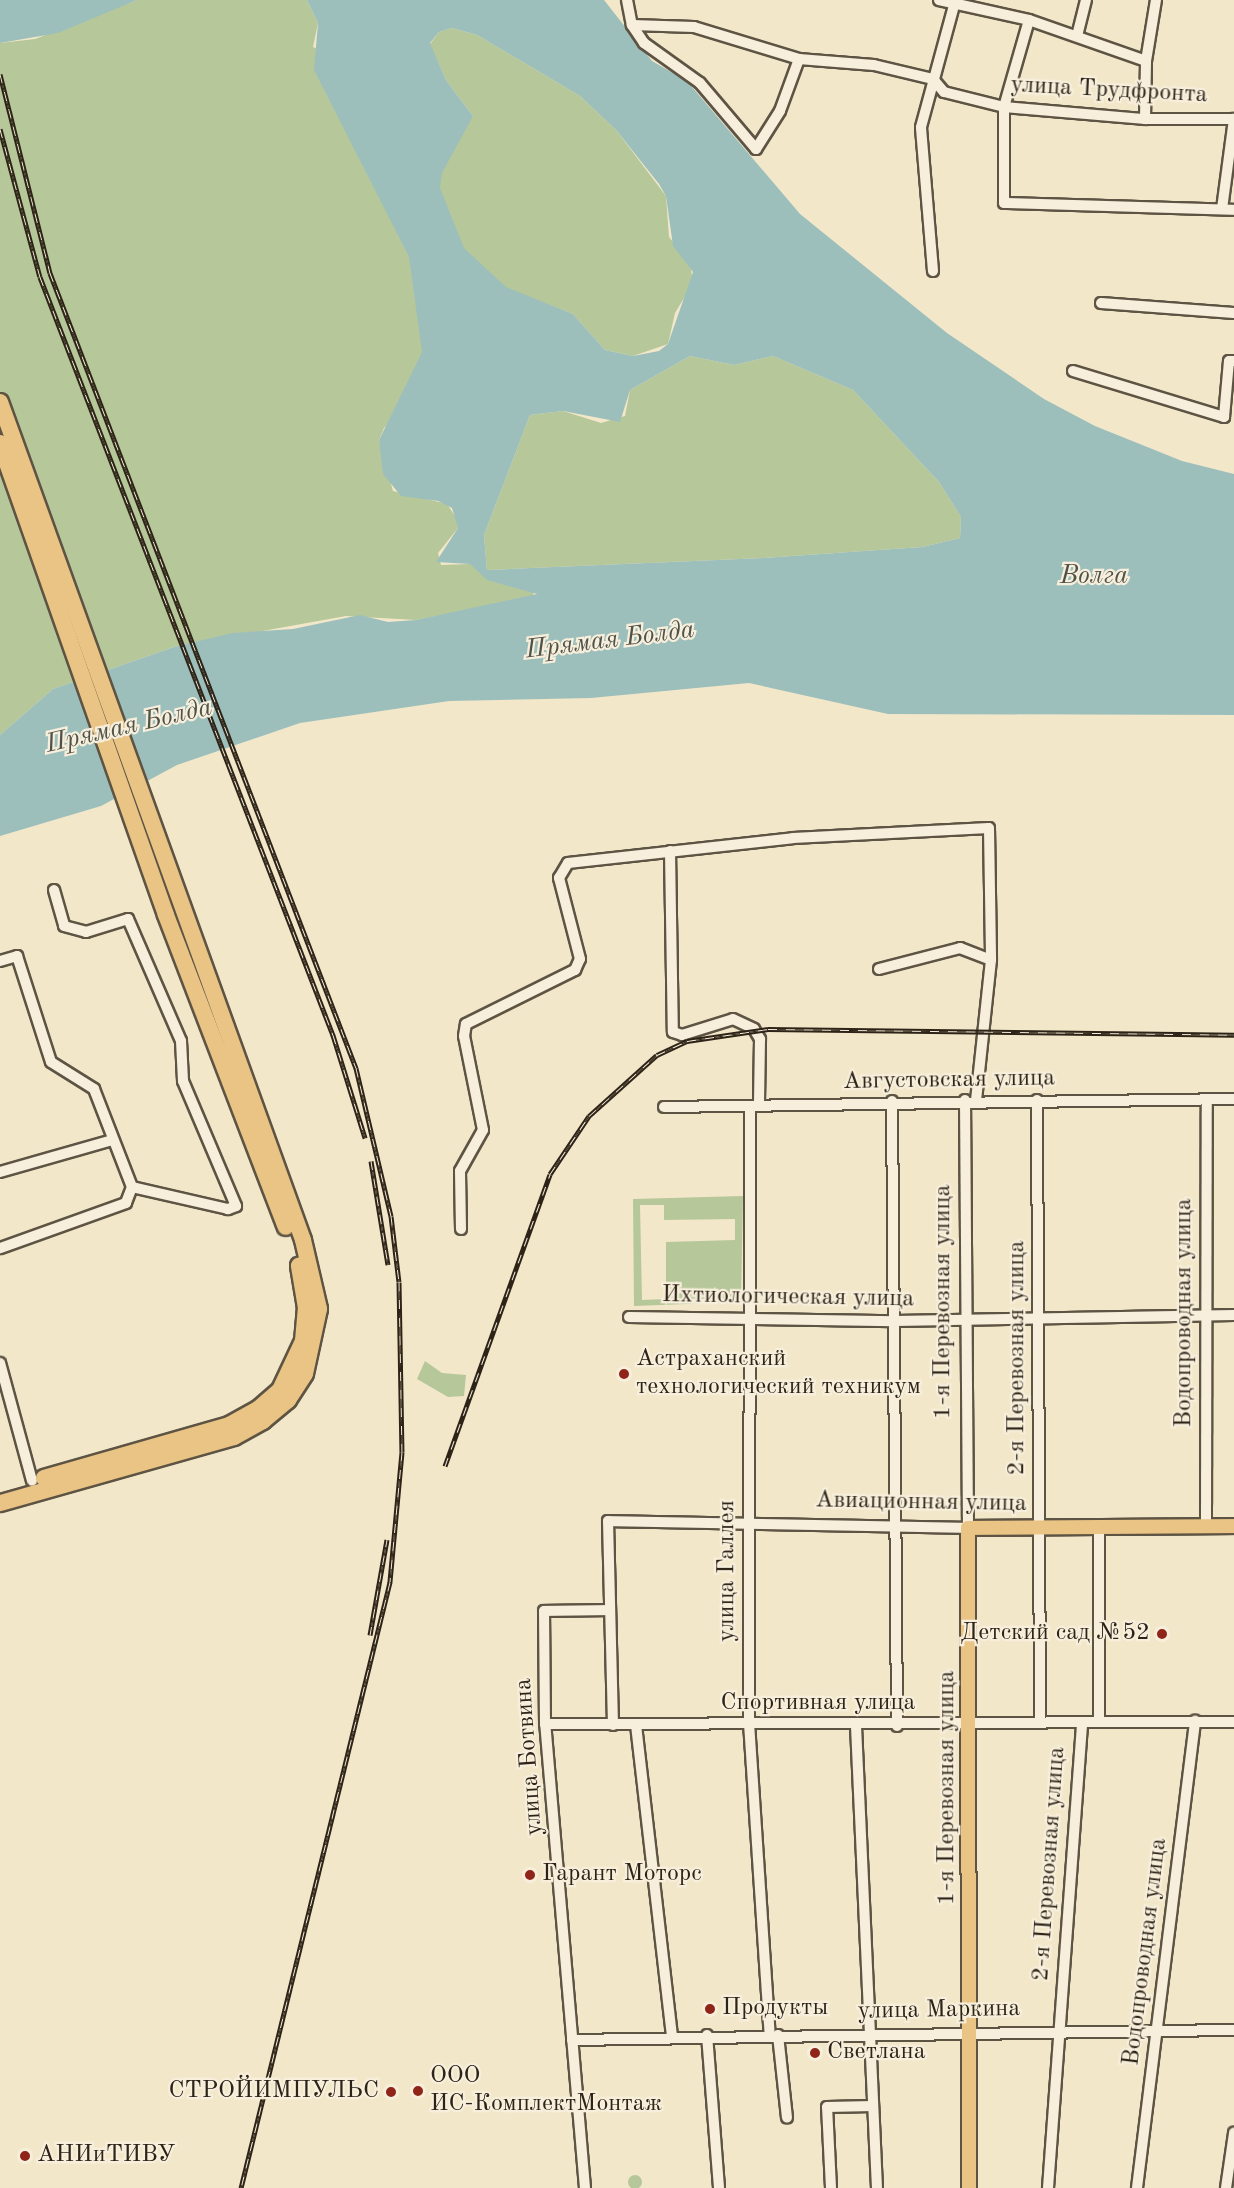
<!DOCTYPE html>
<meta charset="utf-8">
<style>
body{margin:0}
#map{position:relative;width:1234px;height:2188px;overflow:hidden;background:#f3e7c9;font-family:"Old Standard TT",serif}
div>[style]{position:absolute}
.green>*{inset:0;background:#b6c79a}
.round{border-radius:50%}
.water>*{inset:0;background:#9dbfbc}
.roads{filter:drop-shadow(2px 0 #5e5444) drop-shadow(-2px 0 #5e5444) drop-shadow(0 2px #5e5444) drop-shadow(0 -2px #5e5444)}
.minor>*{height:10px;margin:-5px;padding:0 5px;transform-origin:5px;border-radius:5px;background:#f7efdc}
.major>*{height:14px;margin:-7px;padding:0 7px;transform-origin:7px;border-radius:7px;background:#eac484}
.highway>*{height:16px;margin:-8px;padding:0 8px;transform-origin:8px;border-radius:8px;background:#eac484}
.rail>*{height:5px;margin-top:-2.5px;transform-origin:0;background:repeating-linear-gradient(90deg,#f7efdc 0 9px,#2d2317 0 18px);box-sizing:border-box;border-block:2px solid #2d2317}
.dots>*{width:16px;height:16px;translate:-50% -50%;box-sizing:border-box;border:3px solid #f7efdc;border-radius:50%}
span{translate:-50% -50%;white-space:nowrap;text-align:center;line-height:1.15;-webkit-text-stroke:4.5px #f7efdc;paint-order:stroke}
.street-label{font-size:24px;color:#2d2317}
.poi-label{font-size:24px;color:#2d2317}
.left{translate:0 -50%;text-align:left}
.right{translate:-100% -50%;text-align:right}
.water-label{font-size:26px;color:#4f5249;font-style:italic}
</style>
<div id="map">
<div class="green">
<i style="clip-path:polygon(137px 0,307px 0,318px 23px,313px 47px,473px 116px,446px 80px,430px 44px,439px 32px,452px 28px,477px 35px,580px 96px,616px 130px,666px 196px,669px 237px,690px 263px,693px 283px,675px 313px,668px 344px,633px 356px,605px 350px,573px 314px,506px 288px,384px 428px,379px 440px,393px 491px,447px 504px,457px 519px,458px 528px,438px 553px,441px 565px,470px 564px,534px 589px,533px 597px,416px 620px,346px 616px,174px 647px,53px 689px,0 735px,0 43px,35px 39px)"></i>
<i style="clip-path:polygon(690px 356px,734px 365px,773px 356px,853px 390px,939px 482px,961px 517px,960px 538px,922px 547px,763px 558px,487px 570px,484px 535px,530px 415px,563px 411px,601px 423px,625px 416px,630px 390px)"></i>
<i style="clip-path:polygon(evenodd,743px 1196px,741px 1302px,634px 1306px,633px 1199px,743px 1196px,664px 1205px,664px 1220px,735px 1219px,735px 1240px,666px 1242px,666px 1299px,642px 1300px,640px 1205px,664px 1205px)"></i>
<i style="clip-path:polygon(425px 1361px,442px 1373px,466px 1375px,464px 1396px,448px 1397px,417px 1379px)"></i>
<i class="round" style="left:628px;top:2175px;width:14px;height:14px"></i>
</div>
<div class="water">
<i style="clip-path:polygon(0 0,137px 0,58px 33px,0 43px)"></i>
<i style="clip-path:polygon(evenodd,307px 0,604px 0,652px 61px,687px 81px,800px 214px,947px 333px,1044px 399px,1095px 426px,1182px 461px,1234px 474px,1234px 715px,888px 714px,749px 683px,591px 698px,449px 701px,300px 723px,177px 765px,101px 806px,0 836px,0 735px,53px 689px,174px 647px,232px 633px,293px 629px,360px 615px,388px 622px,416px 620px,537px 594px,487px 580px,470px 564px,436px 562px,458px 528px,452px 508px,438px 501px,401px 496px,383px 474px,379px 440px,422px 352px,409px 257px,314px 70px,318px 23px,307px 0,452px 28px,477px 35px,580px 96px,616px 130px,659px 184px,666px 196px,673px 246px,693px 272px,668px 344px,659px 351px,633px 356px,605px 350px,573px 314px,506px 287px,464px 248px,440px 188px,442px 173px,473px 116px,446px 80px,430px 43px,439px 32px,452px 28px,307px 0,690px 356px,734px 365px,773px 356px,853px 390px,939px 482px,961px 517px,960px 538px,922px 547px,763px 558px,487px 570px,484px 535px,530px 415px,563px 411px,620px 422px,630px 390px,690px 356px)"></i>
</div>
<div class="roads">
<div class="minor">
<i style="left:627px;top:0;width:25px;rotate:79deg"></i>
<i style="left:939px;top:0;width:92px;rotate:12.5deg"></i>
<i style="left:1029px;top:20px;width:124px;rotate:19.3deg"></i>
<i style="left:1029px;top:20px;width:91px;rotate:106deg"></i>
<i style="left:1004px;top:107px;width:96px;rotate:90deg"></i>
<i style="left:1004px;top:203px;width:230px;rotate:1.7deg"></i>
<i style="left:1077px;top:36px;width:37px;rotate:-76deg"></i>
<i style="left:799px;top:59px;width:55px;rotate:110.1deg"></i>
<i style="left:780px;top:111px;width:45px;rotate:122.3deg"></i>
<i style="left:756px;top:149px;width:87px;rotate:-130.3deg"></i>
<i style="left:700px;top:83px;width:69px;rotate:-144.5deg"></i>
<i style="left:644px;top:43px;width:22px;rotate:-124deg"></i>
<i style="left:632px;top:25px;width:62px;rotate:1.8deg"></i>
<i style="left:694px;top:27px;width:110px;rotate:16.9deg"></i>
<i style="left:799px;top:59px;width:75px;rotate:4.6deg"></i>
<i style="left:874px;top:65px;width:61px;rotate:13.3deg"></i>
<i style="left:933px;top:79px;width:17px;rotate:50deg"></i>
<i style="left:944px;top:92px;width:62px;rotate:14deg"></i>
<i style="left:1004px;top:107px;width:142px;rotate:4.9deg"></i>
<i style="left:1145px;top:119px;width:89px"></i>
<i style="left:1145px;top:119px;width:58px;rotate:-89deg"></i>
<i style="left:1146px;top:61px;width:62px;rotate:-80.7deg"></i>
<i style="left:1222px;top:209px;width:91px;rotate:-82.4deg"></i>
<i style="left:933px;top:271px;width:144px;rotate:-94.8deg"></i>
<i style="left:921px;top:127px;width:130px;rotate:-74.8deg"></i>
<i style="left:1101px;top:303px;width:133px;rotate:4.3deg"></i>
<i style="left:1073px;top:371px;width:158px;rotate:16.9deg"></i>
<i style="left:1224px;top:417px;width:56px;rotate:-84.9deg"></i>
<i style="left:1229px;top:361px;width:5px"></i>
<i style="left:670px;top:851px;width:181px;rotate:89.1deg"></i>
<i style="left:673px;top:1032px;width:9px;rotate:18deg"></i>
<i style="left:682px;top:1035px;width:53px;rotate:-17.4deg"></i>
<i style="left:733px;top:1019px;width:23px;rotate:25deg"></i>
<i style="left:754px;top:1029px;width:12px;rotate:59deg"></i>
<i style="left:760px;top:1039px;width:67px;rotate:90.9deg"></i>
<i style="left:54px;top:890px;width:37px;rotate:74deg"></i>
<i style="left:64px;top:926px;width:23px;rotate:15deg"></i>
<i style="left:86px;top:932px;width:44px;rotate:-17.2deg"></i>
<i style="left:128px;top:919px;width:133px;rotate:66.5deg"></i>
<i style="left:181px;top:1041px;width:40px;rotate:87.1deg"></i>
<i style="left:183px;top:1081px;width:136px;rotate:67deg"></i>
<i style="left:236px;top:1206px;width:9px;rotate:159deg"></i>
<i style="left:228px;top:1209px;width:98px;rotate:-167.1deg"></i>
<i style="left:0;top:961px;width:18px;rotate:-16deg"></i>
<i style="left:17px;top:956px;width:111px;rotate:72.2deg"></i>
<i style="left:51px;top:1062px;width:51px;rotate:32.1deg"></i>
<i style="left:94px;top:1089px;width:105px;rotate:68.8deg"></i>
<i style="left:132px;top:1187px;width:17px;rotate:111deg"></i>
<i style="left:126px;top:1203px;width:134px;rotate:160.3deg"></i>
<i style="left:879px;top:969px;width:84px;rotate:-14.5deg"></i>
<i style="left:960px;top:948px;width:33px;rotate:21deg"></i>
<i style="left:1037px;top:1100px;width:623px;rotate:89.72deg"></i>
<i style="left:892px;top:1101px;width:625px;rotate:89.54deg"></i>
<i style="left:750px;top:1106px;width:617px;rotate:90.09deg"></i>
<i style="left:749px;top:1723px;width:314px;rotate:86.2deg"></i>
<i style="left:664px;top:1107px;width:570px;rotate:-0.8deg"></i>
<i style="left:0;top:1172px;width:116px;rotate:-15.9deg"></i>
<i style="left:461px;top:1229px;width:58px;rotate:-91deg"></i>
<i style="left:460px;top:1171px;width:47px;rotate:-60.7deg"></i>
<i style="left:483px;top:1130px;width:96px;rotate:-101.4deg"></i>
<i style="left:464px;top:1036px;width:12px;rotate:-81deg"></i>
<i style="left:466px;top:1024px;width:122px;rotate:-26.4deg"></i>
<i style="left:575px;top:970px;width:12px;rotate:-66deg"></i>
<i style="left:580px;top:959px;width:84px;rotate:-104.5deg"></i>
<i style="left:559px;top:878px;width:17px;rotate:-59deg"></i>
<i style="left:568px;top:863px;width:226px;rotate:-6.3deg"></i>
<i style="left:793px;top:838px;width:196px;rotate:-2.9deg"></i>
<i style="left:989px;top:828px;width:132px;rotate:89.1deg"></i>
<i style="left:991px;top:960px;width:141px;rotate:96.1deg"></i>
<i style="left:629px;top:1317px;width:266px;rotate:0.9deg"></i>
<i style="left:895px;top:1321px;width:339px;rotate:-1deg"></i>
<i style="left:0;top:1363px;width:122px;rotate:74.8deg"></i>
<i style="left:1206px;top:1526px;width:426px;rotate:-89.9deg"></i>
<i style="left:1099px;top:1527px;width:195px;rotate:90deg"></i>
<i style="left:545px;top:1724px;width:689px;rotate:-0.17deg"></i>
<i style="left:613px;top:1725px;width:204px;rotate:-91.4deg"></i>
<i style="left:608px;top:1521px;width:360px;rotate:1.1deg"></i>
<i style="left:968px;top:1528px;width:428px;rotate:-90.4deg"></i>
<i style="left:636px;top:1725px;width:313px;rotate:83.4deg"></i>
<i style="left:856px;top:1726px;width:462px;rotate:87.4deg"></i>
<i style="left:707px;top:2035px;width:153px;rotate:85.5deg"></i>
<i style="left:778px;top:2035px;width:83px;rotate:83.8deg"></i>
<i style="left:572px;top:2040px;width:662px;rotate:-0.87deg"></i>
<i style="left:585px;top:2188px;width:466px;rotate:-94.9deg"></i>
<i style="left:545px;top:1724px;width:113px;rotate:-90.5deg"></i>
<i style="left:544px;top:1611px;width:65px;rotate:-0.9deg"></i>
<i style="left:831px;top:2188px;width:81px;rotate:-92.8deg"></i>
<i style="left:827px;top:2107px;width:46px;rotate:-1.2deg"></i>
<i style="left:1048px;top:2188px;width:467px;rotate:-85.8deg"></i>
<i style="left:1137px;top:2188px;width:471px;rotate:-82.9deg"></i>
<i style="left:1226px;top:2188px;width:56px;rotate:-81.7deg"></i>
</div>
<div class="major">
<i style="left:969px;top:2188px;width:660px;rotate:-90.09deg"></i>
<i style="left:968px;top:1528px;width:266px;rotate:-0.4deg"></i>
</div>
<div class="highway">
<i style="left:0;top:402px;width:891px;rotate:70.12deg"></i>
<i style="left:303px;top:1240px;width:71px;rotate:76.9deg"></i>
<i style="left:319px;top:1309px;width:66px;rotate:102.2deg"></i>
<i style="left:305px;top:1374px;width:31px;rotate:123deg"></i>
<i style="left:288px;top:1400px;width:33px;rotate:140deg"></i>
<i style="left:263px;top:1421px;width:33px;rotate:151deg"></i>
<i style="left:234px;top:1437px;width:243px;rotate:164.2deg"></i>
<i style="left:0;top:443px;width:500px;rotate:70.62deg"></i>
<i style="left:166px;top:915px;width:334px;rotate:69deg"></i>
<i style="left:44px;top:1478px;width:192px;rotate:-16deg"></i>
<i style="left:229px;top:1425px;width:33px;rotate:-29deg"></i>
<i style="left:258px;top:1409px;width:29px;rotate:-41deg"></i>
<i style="left:280px;top:1390px;width:54px;rotate:-64.9deg"></i>
<i style="left:303px;top:1341px;width:33px;rotate:-85deg"></i>
<i style="left:306px;top:1308px;width:43px;rotate:-99.5deg"></i>
</div>
</div>
<div class="rail">
<i style="left:0;top:74px;width:205px;rotate:75.9deg"></i>
<i style="left:50px;top:273px;width:852px;rotate:68.95deg"></i>
<i style="left:356px;top:1068px;width:152px;rotate:76.7deg"></i>
<i style="left:391px;top:1216px;width:66px;rotate:83.1deg"></i>
<i style="left:399px;top:1282px;width:170px;rotate:89deg"></i>
<i style="left:402px;top:1452px;width:131px;rotate:95.3deg"></i>
<i style="left:390px;top:1582px;width:624px;rotate:103.81deg"></i>
<i style="left:0;top:129px;width:153px;rotate:74.9deg"></i>
<i style="left:40px;top:277px;width:813px;rotate:68.87deg"></i>
<i style="left:333px;top:1035px;width:108px;rotate:72.7deg"></i>
<i style="left:371px;top:1161px;width:105px;rotate:80.7deg"></i>
<i style="left:445px;top:1466px;width:310px;rotate:-70.2deg"></i>
<i style="left:550px;top:1174px;width:70px;rotate:-56.1deg"></i>
<i style="left:589px;top:1116px;width:91px;rotate:-41.9deg"></i>
<i style="left:657px;top:1055px;width:33px;rotate:-25deg"></i>
<i style="left:687px;top:1041px;width:82px;rotate:-8.4deg"></i>
<i style="left:768px;top:1029px;width:466px;rotate:0.7deg"></i>
<i style="left:370px;top:1635px;width:97px;rotate:-79.9deg"></i>
</div>
<div class="dots">
<i style="left:624px;top:1374px;background:#8f2418"></i>
<i style="left:1162px;top:1634px;background:#8f2418"></i>
<i style="left:530px;top:1875px;background:#8f2418"></i>
<i style="left:710px;top:2009px;background:#8f2418"></i>
<i style="left:815px;top:2053px;background:#8f2418"></i>
<i style="left:418px;top:2091px;background:#8f2418"></i>
<i style="left:391px;top:2092px;background:#8f2418"></i>
<i style="left:25px;top:2156px;background:#8f2418"></i>
</div>
<div class="street-label">
<span style="left:1109px;top:91px;rotate:3deg">улица Трудфронта</span>
<span style="left:949px;top:1081px;rotate:-1deg">Августовская улица</span>
<span style="left:788px;top:1298px;rotate:1deg">Ихтиологическая улица</span>
<span style="left:944px;top:1302px;rotate:-90deg">1-я Перевозная улица</span>
<span style="left:1185px;top:1313px;rotate:-90deg">Водопроводная улица</span>
<span style="left:1018px;top:1358px;rotate:-90deg">2-я Перевозная улица</span>
<span style="left:921px;top:1503px;rotate:1deg">Авиационная улица</span>
<span style="left:728px;top:1571px;rotate:-90deg">улица Галлея</span>
<span style="left:818px;top:1704px">Спортивная улица</span>
<span style="left:530px;top:1757px;rotate:-94deg">улица Ботвина</span>
<span style="left:948px;top:1788px;rotate:-90deg">1-я Перевозная улица</span>
<span style="left:1050px;top:1864px;rotate:-86deg">2-я Перевозная улица</span>
<span style="left:1146px;top:1952px;rotate:-83deg">Водопроводная улица</span>
<span style="left:939px;top:2011px;rotate:-1deg">улица Маркина</span>
</div>
<div class="poi-label">
<span class="left" style="left:636px;top:1374px">Астраханский<br>технологический техникум</span>
<span class="right" style="left:1150px;top:1634px">Детский сад №52</span>
<span class="left" style="left:542px;top:1875px">Гарант Моторс</span>
<span class="left" style="left:722px;top:2009px">Продукты</span>
<span class="left" style="left:827px;top:2053px">Светлана</span>
<span class="left" style="left:430px;top:2091px">ООО<br>ИС-КомплектМонтаж</span>
<span class="right" style="left:379px;top:2092px">СТРОЙИМПУЛЬС</span>
<span class="left" style="left:37px;top:2156px">АНИиТИВУ</span>
</div>
<div class="water-label">
<span style="left:1094px;top:577px">Волга</span>
<span style="left:610px;top:641px;rotate:-7deg">Прямая Болда</span>
<span style="left:129px;top:727px;rotate:-13deg">Прямая Болда</span>
</div>
</div>
